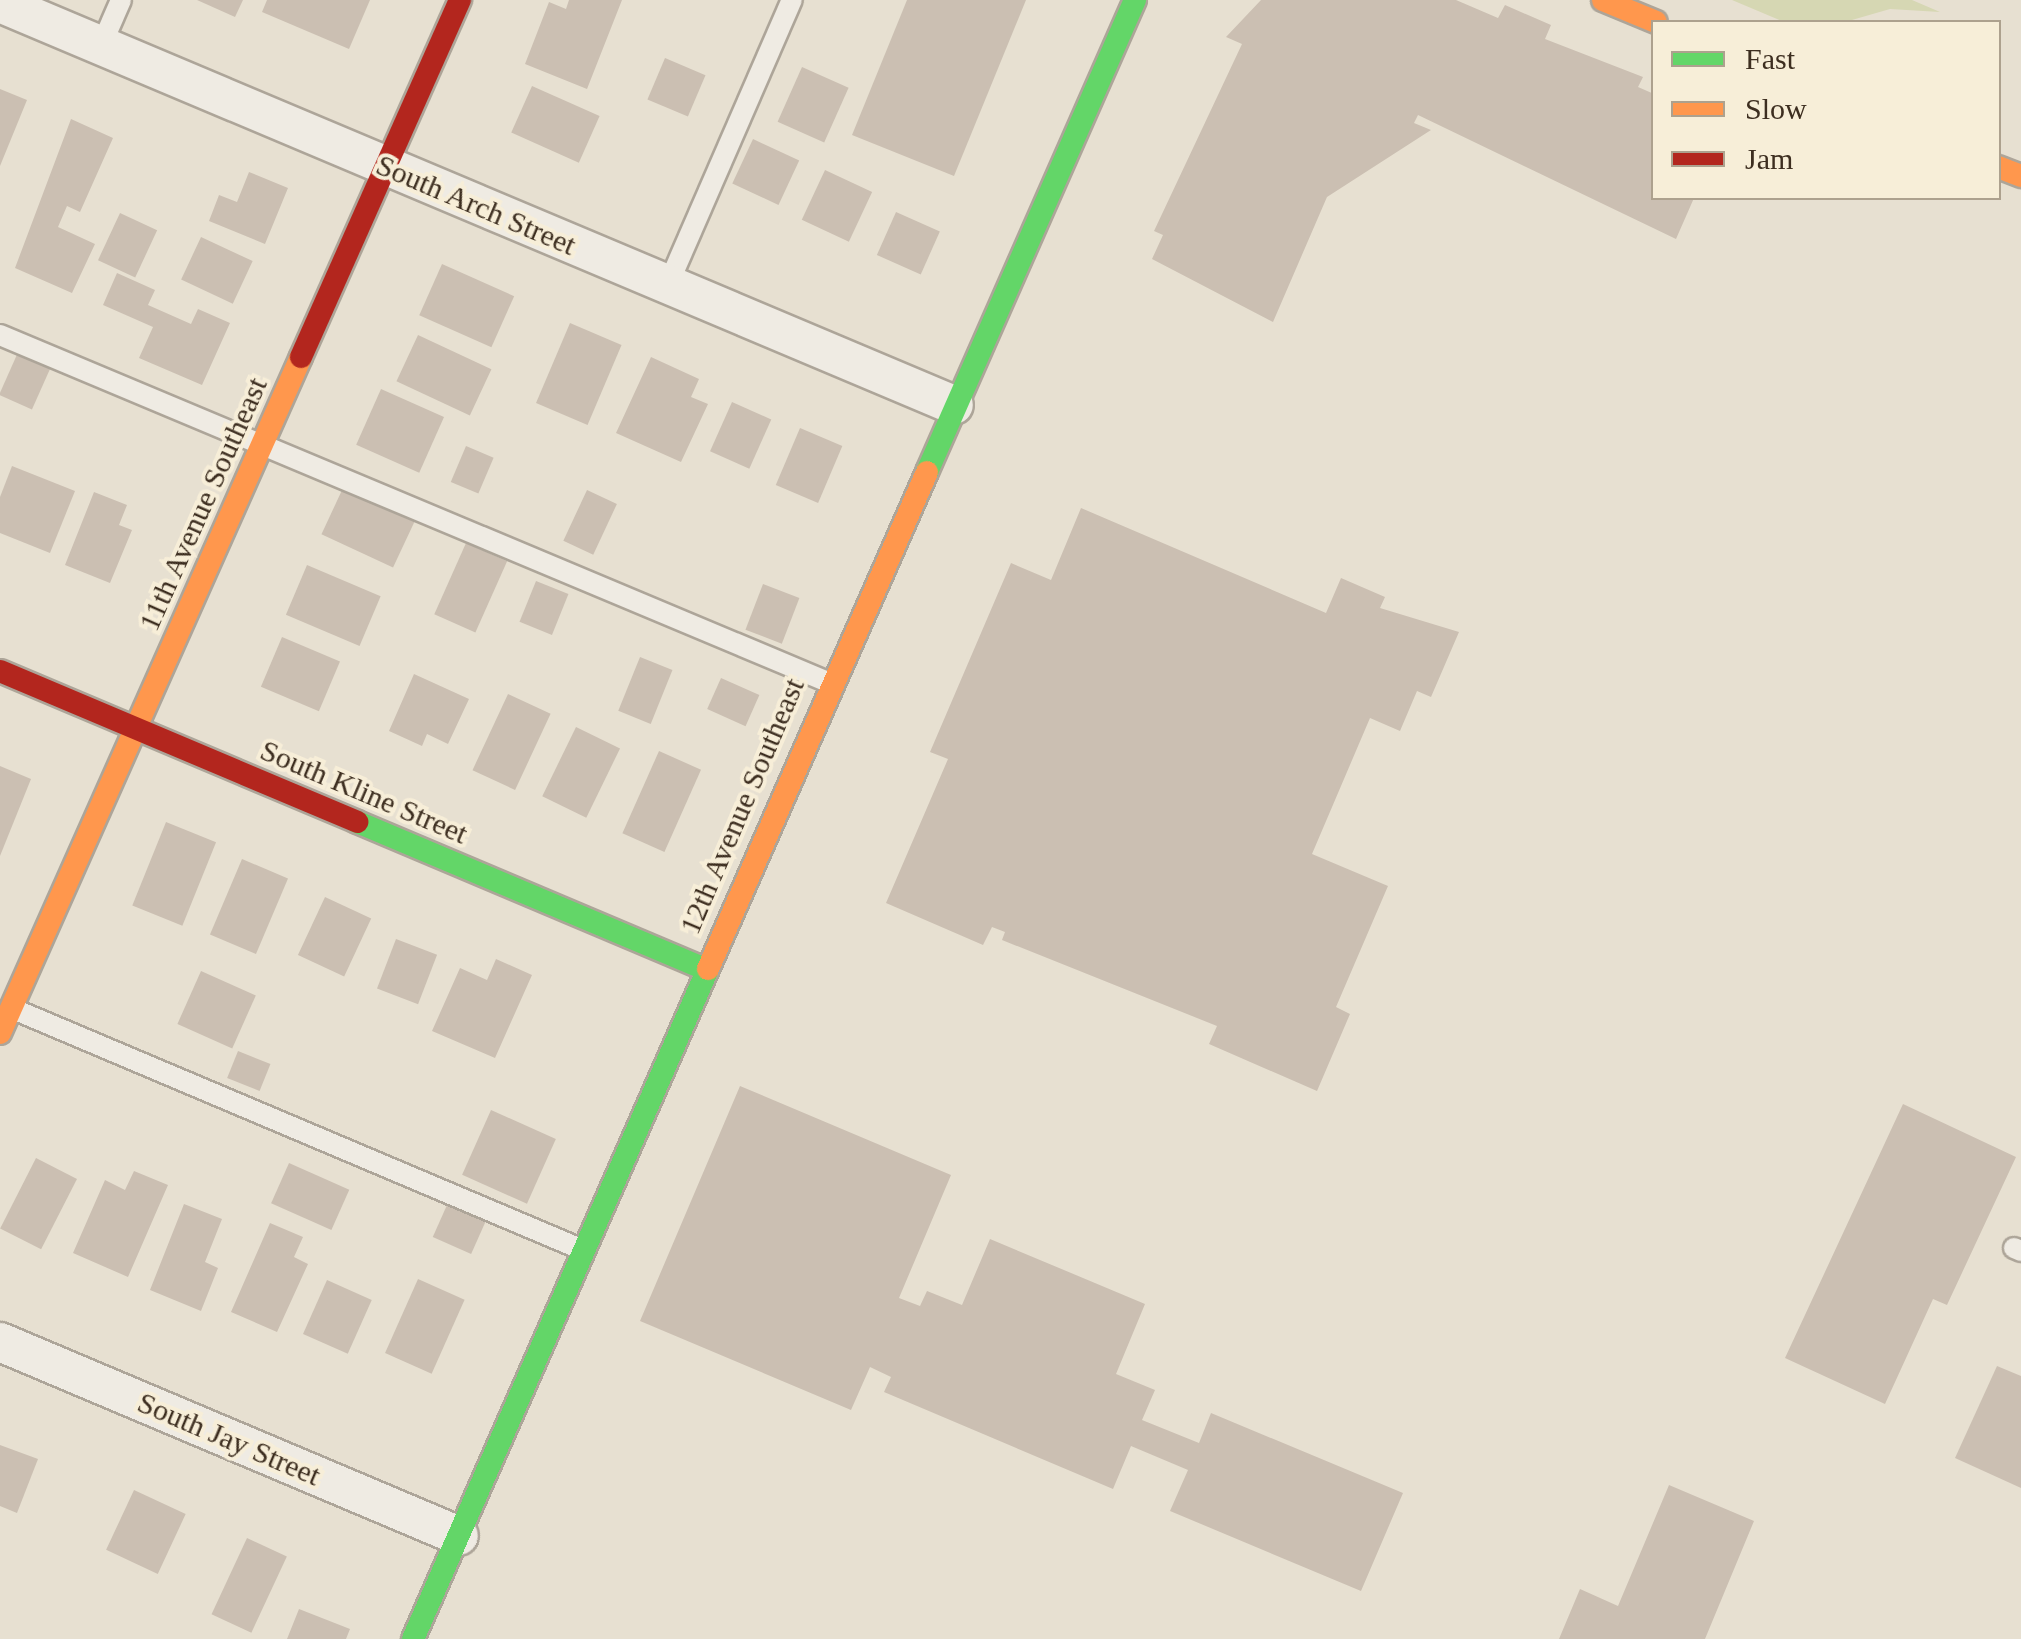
<!DOCTYPE html>
<style>
body{margin:0}
#map{position:relative;width:2021px;height:1639px;overflow:hidden;background:#e7e0d1;font-family:Georgia,serif}
div>[style]{position:absolute}
.green>*{inset:0;background:#d6d7b3}
.building>*{inset:0;background:#cbbfb2;transform-origin:0 0}
.roads{filter:drop-shadow(2px 0 #ada599) drop-shadow(-2px 0 #ada599) drop-shadow(0 2px #ada599) drop-shadow(0 -2px #ada599)}
.lane>*{height:20px;margin:-10px;padding:0 10px;transform-origin:10px;border-radius:10px;background:#efebe3}
.street>*{height:38px;margin:-19px;padding:0 19px;transform-origin:19px;border-radius:19px;background:#efebe3}
.fast>*{height:22px;margin:-11px;padding:0 11px;transform-origin:11px;border-radius:11px;background:#63d668}
.slow>*{height:22px;margin:-11px;padding:0 11px;transform-origin:11px;border-radius:11px;background:#ff974d}
.jam>*{height:22px;margin:-11px;padding:0 11px;transform-origin:11px;border-radius:11px;background:#b3261e}
span{translate:-50% -50%;white-space:nowrap;text-align:center;line-height:1.15;-webkit-text-stroke:8px #f7eed8;paint-order:stroke}
.street-label{font-size:30px;color:#3d2e20}
.legend{position:absolute;left:1651px;top:20px;width:350px;height:180px;box-sizing:border-box;background:#f7eed8;border:2px solid #ada18e;margin:0;padding:12px 18px;list-style:none;font-size:30px;color:#3d2e20}
.legend li{display:flex;align-items:center;gap:20px;height:50px}
.legend b{width:50px;border:2px solid #ada18e}
</style>
<div id="map">
<div class="green">
<i style="clip-path:polygon(1732px 0,1912px 0,1940px 12px,1890px 9px,1845px 22px,1784px 22px)"></i>
</div>
<div class="building">
<i style="clip-path:polygon(197px 0,243px 0,235px 17px)"></i>
<i style="clip-path:polygon(267px 0,370px 0,349px 49px,262px 12px)"></i>
<i style="clip-path:polygon(569px 0,622px 0,587px 89px,525px 64px,549px 2px,566px 9px)"></i>
<i style="clip-path:polygon(907px 0,1026px 0,954px 176px,852px 135px)"></i>
<i style="clip-path:polygon(1261px 0,1456px 0,1498px 18px,1505px 5px,1551px 25px,1545px 39px,1643px 77px,1638px 87px,1654px 94px,1654px 198px,1694px 198px,1676px 239px,1418px 115px,1414px 123px,1431px 130px,1327px 197px,1273px 322px,1152px 259px,1163px 235px,1154px 231px,1242px 44px,1226px 37px)"></i>
<i style="left:665px;top:58px;width:44px;height:45px;rotate:23deg"></i>
<i style="left:802px;top:67px;width:51px;height:60px;rotate:24deg"></i>
<i style="left:532px;top:86px;width:74px;height:51px;rotate:24deg"></i>
<i style="clip-path:polygon(0 89px,27px 100px,0 166px)"></i>
<i style="clip-path:polygon(71px 119px,113px 138px,80px 212px,67px 206px,58px 227px,95px 244px,72px 293px,15px 268px)"></i>
<i style="left:753px;top:139px;width:51px;height:49px;rotate:25deg"></i>
<i style="left:825px;top:170px;width:52px;height:55px;rotate:25deg"></i>
<i style="clip-path:polygon(249px 172px,288px 188px,265px 244px,209px 221px,219px 195px,237px 202px)"></i>
<i style="left:896px;top:212px;width:48px;height:47px;rotate:24deg"></i>
<i style="left:120px;top:213px;width:41px;height:52px;rotate:25deg"></i>
<i style="left:201px;top:237px;width:57px;height:47px;rotate:25deg"></i>
<i style="left:442px;top:264px;width:79px;height:56px;rotate:24deg"></i>
<i style="clip-path:polygon(117px 273px,155px 290px,148px 305px,191px 324px,198px 309px,230px 323px,202px 385px,139px 358px,153px 327px,103px 305px)"></i>
<i style="left:570px;top:323px;width:56px;height:87px;rotate:23deg"></i>
<i style="left:418px;top:335px;width:81px;height:51px;rotate:25deg"></i>
<i style="left:19px;top:350px;width:36px;height:49px;rotate:24deg"></i>
<i style="clip-path:polygon(651px 357px,699px 379px,691px 397px,708px 404px,681px 462px,616px 433px)"></i>
<i style="left:381px;top:389px;width:69px;height:61px;rotate:24deg"></i>
<i style="left:732px;top:402px;width:43px;height:54px;rotate:24deg"></i>
<i style="left:800px;top:428px;width:46px;height:62px;rotate:23deg"></i>
<i style="left:466px;top:446px;width:30px;height:39px;rotate:23deg"></i>
<i style="clip-path:polygon(12px 466px,75px 491px,50px 553px,0 533px,0 497px)"></i>
<i style="left:343px;top:488px;width:79px;height:51px;rotate:25deg"></i>
<i style="left:587px;top:490px;width:33px;height:56px;rotate:25deg"></i>
<i style="clip-path:polygon(94px 492px,127px 505px,119px 525px,132px 530px,110px 583px,65px 565px)"></i>
<i style="clip-path:polygon(1081px 508px,1326px 613px,1341px 578px,1385px 597px,1380px 608px,1459px 632px,1431px 697px,1417px 691px,1400px 731px,1370px 718px,1312px 854px,1388px 886px,1336px 1007px,1350px 1014px,1317px 1091px,1209px 1044px,1217px 1026px,1002px 940px,1005px 932px,992px 927px,983px 945px,886px 903px,948px 759px,930px 752px,1011px 563px,1051px 580px)"></i>
<i style="left:466px;top:543px;width:45px;height:78px;rotate:24deg"></i>
<i style="left:307px;top:565px;width:80px;height:54px;rotate:23deg"></i>
<i style="left:536px;top:581px;width:35px;height:44px;rotate:22deg"></i>
<i style="left:763px;top:584px;width:39px;height:49px;rotate:21deg"></i>
<i style="left:282px;top:637px;width:63px;height:54px;rotate:23deg"></i>
<i style="left:640px;top:657px;width:35px;height:58px;rotate:22deg"></i>
<i style="clip-path:polygon(414px 674px,469px 699px,448px 744px,427px 734px,422px 746px,389px 731px)"></i>
<i style="left:721px;top:678px;width:42px;height:34px;rotate:24deg"></i>
<i style="left:508px;top:694px;width:47px;height:84px;rotate:25deg"></i>
<i style="left:576px;top:727px;width:49px;height:77px;rotate:26deg"></i>
<i style="left:659px;top:751px;width:46px;height:90px;rotate:24deg"></i>
<i style="clip-path:polygon(0 766px,31px 779px,0 856px)"></i>
<i style="left:166px;top:822px;width:54px;height:90px;rotate:22deg"></i>
<i style="left:242px;top:859px;width:50px;height:82px;rotate:23deg"></i>
<i style="left:325px;top:897px;width:51px;height:64px;rotate:25deg"></i>
<i style="left:396px;top:939px;width:44px;height:53px;rotate:21deg"></i>
<i style="clip-path:polygon(496px 959px,532px 975px,495px 1058px,432px 1031px,460px 968px,487px 980px)"></i>
<i style="left:201px;top:971px;width:60px;height:58px;rotate:24deg"></i>
<i style="left:238px;top:1051px;width:35px;height:29px;rotate:22deg"></i>
<i style="clip-path:polygon(740px 1086px,951px 1175px,899px 1298px,920px 1306px,927px 1291px,962px 1305px,990px 1239px,1145px 1304px,1116px 1374px,1155px 1390px,1142px 1420px,1199px 1443px,1211px 1413px,1403px 1493px,1361px 1591px,1170px 1511px,1188px 1470px,1131px 1446px,1113px 1489px,884px 1392px,891px 1377px,870px 1367px,851px 1410px,640px 1321px)"></i>
<i style="clip-path:polygon(1903px 1104px,2016px 1157px,1947px 1305px,1933px 1299px,1885px 1404px,1785px 1358px)"></i>
<i style="left:491px;top:1110px;width:71px;height:71px;rotate:24deg"></i>
<i style="left:36px;top:1158px;width:46px;height:79px;rotate:27deg"></i>
<i style="left:289px;top:1163px;width:66px;height:44px;rotate:24deg"></i>
<i style="clip-path:polygon(134px 1171px,168px 1185px,128px 1277px,73px 1253px,105px 1180px,125px 1190px)"></i>
<i style="clip-path:polygon(184px 1204px,222px 1219px,205px 1262px,218px 1268px,201px 1311px,150px 1290px)"></i>
<i style="left:447px;top:1205px;width:42px;height:35px;rotate:24deg"></i>
<i style="clip-path:polygon(270px 1223px,303px 1237px,294px 1257px,308px 1264px,277px 1332px,231px 1312px)"></i>
<i style="left:418px;top:1279px;width:51px;height:81px;rotate:24deg"></i>
<i style="left:327px;top:1280px;width:49px;height:59px;rotate:24deg"></i>
<i style="clip-path:polygon(1997px 1366px,2021px 1376px,2021px 1488px,1955px 1458px)"></i>
<i style="clip-path:polygon(0 1445px,38px 1459px,17px 1513px,0 1506px)"></i>
<i style="clip-path:polygon(1669px 1485px,1754px 1521px,1705px 1639px,1559px 1639px,1580px 1589px,1618px 1606px)"></i>
<i style="left:134px;top:1490px;width:57px;height:66px;rotate:25deg"></i>
<i style="left:247px;top:1538px;width:44px;height:84px;rotate:25deg"></i>
<i style="clip-path:polygon(299px 1609px,350px 1629px,346px 1639px,287px 1639px)"></i>
</div>
<div class="roads">
<div class="lane">
<i style="left:101px;top:46px;width:50px;rotate:-66.5deg"></i>
<i style="left:667px;top:287px;width:313px;rotate:-66.5deg"></i>
<i style="left:0;top:335px;width:898px;rotate:22.74deg"></i>
<i style="left:11px;top:1008px;width:621px;rotate:22.93deg"></i>
<i style="left:2014px;top:1248px;width:8px;rotate:23deg"></i>
</div>
<div class="street">
<i style="left:0;top:3px;width:1035px;rotate:22.85deg"></i>
<i style="left:0;top:1342px;width:498px;rotate:22.9deg"></i>
</div>
<div class="fast">
<i style="left:927px;top:472px;width:516px;rotate:-66.22deg"></i>
<i style="left:357px;top:822px;width:378px;rotate:22.9deg"></i>
<i style="left:413px;top:1639px;width:732px;rotate:-66.24deg"></i>
</div>
<div class="slow">
<i style="left:1603px;top:0;width:57px;rotate:22.5deg"></i>
<i style="left:1998px;top:167px;width:25px;rotate:21deg"></i>
<i style="left:708px;top:969px;width:543px;rotate:-66.22deg"></i>
<i style="left:0;top:1033px;width:740px;rotate:-66deg"></i>
</div>
<div class="jam">
<i style="left:301px;top:357px;width:391px;rotate:-66deg"></i>
<i style="left:0;top:671px;width:388px;rotate:22.9deg"></i>
</div>
</div>
<div class="street-label">
<span style="left:476px;top:205px;rotate:23deg">South Arch Street</span>
<span style="left:203px;top:504px;rotate:-66deg">11th Avenue Southeast</span>
<span style="left:364px;top:792px;rotate:23deg">South Kline Street</span>
<span style="left:742px;top:806px;rotate:-67deg">12th Avenue Southeast</span>
<span style="left:229px;top:1439px;rotate:23deg">South Jay Street</span>
</div>
<ul class="legend">
<li><b style="height:12px;background:#63d668"></b>Fast</li>
<li><b style="height:12px;background:#ff974d"></b>Slow</li>
<li><b style="height:12px;background:#b3261e"></b>Jam</li>
</ul>
</div>
